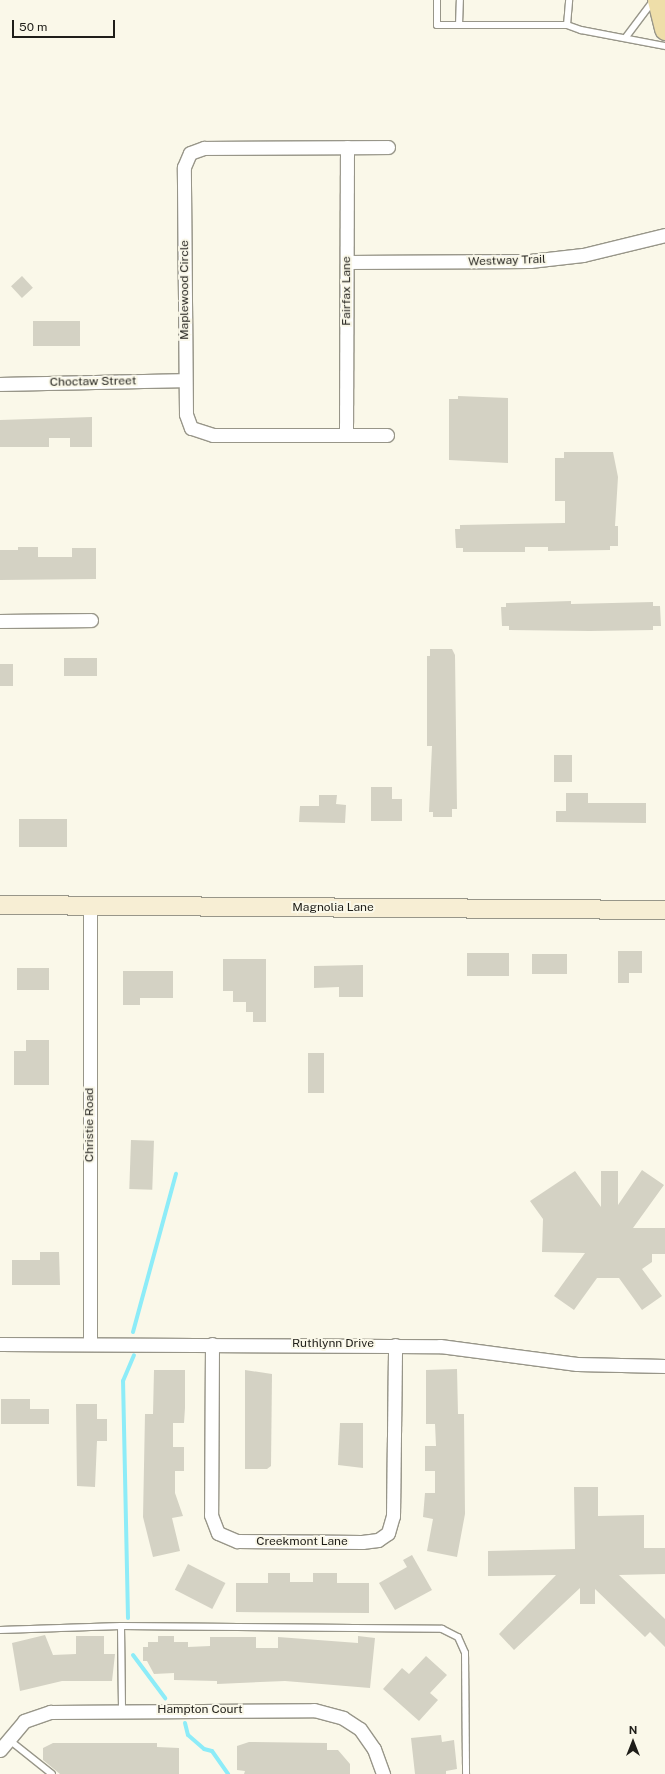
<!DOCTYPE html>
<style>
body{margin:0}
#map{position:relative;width:665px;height:1774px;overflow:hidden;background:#faf8e9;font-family:"Public Sans",sans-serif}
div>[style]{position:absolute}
.stream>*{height:4px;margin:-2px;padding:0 2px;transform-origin:2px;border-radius:2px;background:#8decf8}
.building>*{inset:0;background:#d4d2c4;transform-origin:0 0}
.roads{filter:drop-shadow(1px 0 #989689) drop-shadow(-1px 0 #989689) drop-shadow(0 1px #989689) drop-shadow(0 -1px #989689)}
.service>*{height:6px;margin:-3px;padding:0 3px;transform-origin:3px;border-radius:3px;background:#fff}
.minor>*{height:13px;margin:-6.5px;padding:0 6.5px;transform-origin:6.5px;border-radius:6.5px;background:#fff}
.secondary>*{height:18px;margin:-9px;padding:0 9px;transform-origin:9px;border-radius:9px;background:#f7eed4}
.primary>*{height:21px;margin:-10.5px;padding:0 10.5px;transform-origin:10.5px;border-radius:10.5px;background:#eedea9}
span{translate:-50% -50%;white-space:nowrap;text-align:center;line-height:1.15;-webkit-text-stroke:4px #faf8e9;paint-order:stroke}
.street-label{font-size:12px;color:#1f1e19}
.north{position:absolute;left:613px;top:1722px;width:40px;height:40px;-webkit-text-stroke:3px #faf8e9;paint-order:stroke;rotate:0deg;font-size:11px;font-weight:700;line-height:16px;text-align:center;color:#1f1e19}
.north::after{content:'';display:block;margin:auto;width:14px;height:18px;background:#1f1e19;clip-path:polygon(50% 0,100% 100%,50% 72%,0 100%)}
.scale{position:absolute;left:12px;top:20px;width:103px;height:18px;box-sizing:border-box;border:2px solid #1f1e19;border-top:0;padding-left:5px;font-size:12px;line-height:14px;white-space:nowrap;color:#1f1e19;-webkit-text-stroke:3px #faf8e9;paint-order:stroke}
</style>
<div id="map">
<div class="stream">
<i style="left:133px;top:1332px;width:164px;rotate:-74.8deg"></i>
<i style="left:128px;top:1618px;width:237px;rotate:-91.2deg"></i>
<i style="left:123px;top:1381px;width:28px;rotate:-67deg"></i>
<i style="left:133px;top:1655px;width:54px;rotate:53.3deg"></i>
<i style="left:185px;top:1723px;width:12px;rotate:76deg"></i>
<i style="left:188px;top:1735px;width:21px;rotate:41deg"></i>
<i style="left:204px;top:1749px;width:8px;rotate:14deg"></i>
<i style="left:212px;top:1751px;width:28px;rotate:55deg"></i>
</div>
<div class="building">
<i style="left:22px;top:276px;width:16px;height:15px;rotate:47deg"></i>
<i style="left:33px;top:321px;width:47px;height:25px"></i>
<i style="clip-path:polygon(458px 396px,508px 398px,508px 463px,449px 460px,449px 399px,458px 399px)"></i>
<i style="clip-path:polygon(92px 417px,92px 447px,70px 447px,70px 438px,49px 438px,49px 447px,0 447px,0 420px)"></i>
<i style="clip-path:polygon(564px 452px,613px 452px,618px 477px,615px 526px,618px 526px,618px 546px,610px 546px,610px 550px,548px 551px,548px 547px,525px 547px,525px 552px,463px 552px,463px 548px,456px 548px,455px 529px,460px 529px,460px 525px,565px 523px,565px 501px,555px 501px,555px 458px,564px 458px)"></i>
<i style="clip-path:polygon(18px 547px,38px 547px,38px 557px,72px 557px,72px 548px,96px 548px,96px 579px,0 580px,0 550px,18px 550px)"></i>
<i style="clip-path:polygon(571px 601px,571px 604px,653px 602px,653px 606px,660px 606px,661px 626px,653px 626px,653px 630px,590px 631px,509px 630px,509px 626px,502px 626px,501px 607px,506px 607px,506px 603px)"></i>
<i style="clip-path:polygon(430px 649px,452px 649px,455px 655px,457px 809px,452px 809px,452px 817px,433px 817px,433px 812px,429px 812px,432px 746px,427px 746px,427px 656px,430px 656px)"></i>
<i style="left:64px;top:658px;width:33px;height:18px"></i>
<i style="left:0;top:664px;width:13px;height:22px"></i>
<i style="left:554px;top:755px;width:18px;height:27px"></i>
<i style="clip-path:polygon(371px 787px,392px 787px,392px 799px,402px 799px,402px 821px,371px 821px)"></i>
<i style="clip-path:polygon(566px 793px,588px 793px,588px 803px,646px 803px,646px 823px,556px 822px,556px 811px,566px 811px)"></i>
<i style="clip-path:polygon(319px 795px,337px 795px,336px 804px,346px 805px,345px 823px,299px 822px,300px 806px,319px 806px)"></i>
<i style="left:19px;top:819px;width:48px;height:28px"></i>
<i style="clip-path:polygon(618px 951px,642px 951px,642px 973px,629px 973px,629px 983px,618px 983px)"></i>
<i style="left:467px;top:953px;width:42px;height:23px"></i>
<i style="left:532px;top:954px;width:35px;height:20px"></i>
<i style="clip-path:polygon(223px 959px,266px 959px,266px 1022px,253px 1022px,253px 1012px,246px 1012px,246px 1002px,233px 1002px,233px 991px,223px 991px)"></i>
<i style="clip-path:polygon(363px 965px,363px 997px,339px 997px,339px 987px,314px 988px,314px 966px)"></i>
<i style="left:17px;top:968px;width:32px;height:22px"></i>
<i style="clip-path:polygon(123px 971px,173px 971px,173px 998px,140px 998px,140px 1005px,123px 1005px)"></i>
<i style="clip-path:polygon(26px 1040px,49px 1040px,49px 1085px,14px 1085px,14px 1051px,26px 1051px)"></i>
<i style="left:308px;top:1053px;width:16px;height:40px"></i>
<i style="left:131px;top:1140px;width:23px;height:49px;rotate:2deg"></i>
<i style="clip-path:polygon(642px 1170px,664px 1185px,633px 1228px,665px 1228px,665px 1254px,652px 1254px,652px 1262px,642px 1269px,662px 1296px,642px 1310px,619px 1278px,597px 1278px,574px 1310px,554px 1296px,585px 1253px,542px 1252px,543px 1219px,530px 1201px,575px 1171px,601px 1207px,601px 1171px,618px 1171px,618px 1205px)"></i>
<i style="clip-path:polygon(40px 1252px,59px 1252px,60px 1285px,12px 1285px,12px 1260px,40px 1260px)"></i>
<i style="clip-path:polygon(457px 1369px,458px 1414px,464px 1414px,465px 1514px,457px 1557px,427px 1551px,433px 1519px,423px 1517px,425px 1493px,435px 1493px,435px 1471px,425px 1471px,425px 1446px,436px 1446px,435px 1424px,426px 1424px,426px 1370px)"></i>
<i style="clip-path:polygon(154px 1370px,185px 1370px,185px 1408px,184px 1423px,173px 1423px,173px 1447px,184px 1447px,184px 1471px,175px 1471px,175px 1493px,183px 1516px,172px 1518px,180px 1551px,153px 1557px,143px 1517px,145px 1414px,153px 1414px)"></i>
<i style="clip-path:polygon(245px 1370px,272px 1374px,271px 1466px,267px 1469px,245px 1469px)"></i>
<i style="clip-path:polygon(1px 1399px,30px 1399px,30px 1409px,49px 1409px,49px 1424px,1px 1424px)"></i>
<i style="clip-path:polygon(76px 1404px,97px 1404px,97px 1419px,107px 1419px,107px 1441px,97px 1441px,95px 1487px,77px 1486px)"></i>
<i style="clip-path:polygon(340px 1423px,363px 1423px,363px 1468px,338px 1465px)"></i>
<i style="clip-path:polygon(574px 1487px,598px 1487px,598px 1516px,644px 1515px,644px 1548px,665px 1548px,665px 1574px,619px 1575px,665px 1619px,665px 1647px,650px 1632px,645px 1637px,595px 1589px,595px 1604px,580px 1604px,580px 1588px,514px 1650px,499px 1634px,556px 1575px,488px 1576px,488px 1551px,575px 1549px)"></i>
<i style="clip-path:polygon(412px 1555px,432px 1590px,395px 1610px,379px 1583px,407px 1567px,403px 1560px)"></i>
<i style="left:188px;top:1564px;width:42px;height:29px;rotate:27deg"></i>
<i style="clip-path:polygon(268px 1573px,290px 1573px,290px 1582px,313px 1582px,313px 1573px,337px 1573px,337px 1583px,369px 1583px,369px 1613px,236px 1612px,236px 1583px,268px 1583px)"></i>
<i style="clip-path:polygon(45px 1635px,53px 1655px,76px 1654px,76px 1636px,104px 1636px,104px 1654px,115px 1654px,112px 1681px,62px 1681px,20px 1691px,12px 1643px)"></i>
<i style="clip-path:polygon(158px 1636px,174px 1636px,174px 1642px,188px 1642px,188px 1647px,210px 1646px,210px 1637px,256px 1637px,256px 1648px,278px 1648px,278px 1637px,358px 1643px,358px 1636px,375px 1638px,370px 1688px,285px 1681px,217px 1684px,217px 1681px,174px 1680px,174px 1673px,154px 1674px,147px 1661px,143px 1661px,143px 1647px,148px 1647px,148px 1642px,158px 1642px)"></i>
<i style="clip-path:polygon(426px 1656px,447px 1675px,430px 1693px,438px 1700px,419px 1721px,383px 1689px,402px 1668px,409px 1674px)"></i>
<i style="clip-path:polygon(441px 1735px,442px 1742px,454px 1740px,457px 1769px,446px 1771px,446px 1774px,415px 1774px,411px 1738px)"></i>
<i style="clip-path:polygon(249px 1742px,327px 1743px,327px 1750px,338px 1750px,350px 1764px,350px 1774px,244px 1774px,245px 1771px,237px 1770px,237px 1746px)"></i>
<i style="clip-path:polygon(53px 1743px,157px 1743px,157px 1747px,179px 1748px,179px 1774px,60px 1774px,43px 1760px,43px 1748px)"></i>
</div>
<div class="roads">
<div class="service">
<i style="left:437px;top:0;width:25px;rotate:90deg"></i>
<i style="left:437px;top:25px;width:130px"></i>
<i style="left:567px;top:25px;width:15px;rotate:20deg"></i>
<i style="left:581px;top:30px;width:86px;rotate:10.8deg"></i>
<i style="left:459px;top:25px;width:25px;rotate:-88deg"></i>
<i style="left:567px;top:25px;width:25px;rotate:-85deg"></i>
<i style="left:626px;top:37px;width:45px;rotate:-53.1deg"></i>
<i style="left:121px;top:1626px;width:84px;rotate:89.3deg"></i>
<i style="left:0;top:1630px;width:121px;rotate:-1.9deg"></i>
<i style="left:121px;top:1626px;width:321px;rotate:0.5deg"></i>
<i style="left:442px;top:1629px;width:18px;rotate:27deg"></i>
<i style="left:458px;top:1637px;width:17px;rotate:66deg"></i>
<i style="left:465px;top:1653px;width:121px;rotate:89.5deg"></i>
<i style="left:8px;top:1739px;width:56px;rotate:38.5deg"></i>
</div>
<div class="minor">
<i style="left:347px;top:262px;width:183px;rotate:-0.3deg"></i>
<i style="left:530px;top:261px;width:53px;rotate:-6.5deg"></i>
<i style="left:583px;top:255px;width:84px;rotate:-13.7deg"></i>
<i style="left:0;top:384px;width:185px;rotate:-1.2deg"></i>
<i style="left:346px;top:435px;width:288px;rotate:-89.8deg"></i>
<i style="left:387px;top:435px;width:174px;rotate:180deg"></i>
<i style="left:213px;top:435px;width:23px;rotate:-162deg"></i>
<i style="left:191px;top:428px;width:15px;rotate:-110deg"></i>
<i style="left:186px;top:414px;width:247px;rotate:-90.5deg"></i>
<i style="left:184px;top:167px;width:15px;rotate:-67deg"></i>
<i style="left:190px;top:153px;width:15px;rotate:-20deg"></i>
<i style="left:204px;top:148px;width:184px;rotate:-0.3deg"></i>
<i style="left:0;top:621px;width:91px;rotate:-0.6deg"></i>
<i style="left:90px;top:906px;width:438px;rotate:90deg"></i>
<i style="left:0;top:1344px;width:440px;rotate:0.3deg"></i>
<i style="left:440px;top:1346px;width:138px;rotate:7.5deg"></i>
<i style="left:577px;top:1364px;width:88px;rotate:1.3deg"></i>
<i style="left:212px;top:1344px;width:171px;rotate:90.3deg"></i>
<i style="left:211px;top:1515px;width:19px;rotate:69deg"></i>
<i style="left:218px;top:1533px;width:21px;rotate:23deg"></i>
<i style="left:237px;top:1541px;width:125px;rotate:0.5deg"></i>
<i style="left:362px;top:1542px;width:16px;rotate:-7deg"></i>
<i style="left:378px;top:1540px;width:12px;rotate:-35deg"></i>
<i style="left:388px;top:1533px;width:18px;rotate:-74deg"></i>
<i style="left:393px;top:1516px;width:171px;rotate:-89.3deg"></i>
<i style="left:0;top:1750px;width:38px;rotate:-50deg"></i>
<i style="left:24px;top:1721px;width:28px;rotate:-19deg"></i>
<i style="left:50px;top:1712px;width:264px;rotate:-0.4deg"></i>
<i style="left:314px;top:1710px;width:30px;rotate:15deg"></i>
<i style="left:343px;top:1718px;width:20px;rotate:33deg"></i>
<i style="left:360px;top:1729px;width:24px;rotate:55deg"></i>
<i style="left:374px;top:1749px;width:27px;rotate:70deg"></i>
</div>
<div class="secondary">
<i style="left:0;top:905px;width:665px;rotate:0.43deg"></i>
</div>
<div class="primary">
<i style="left:658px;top:0;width:30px;rotate:76deg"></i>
</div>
</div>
<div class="street-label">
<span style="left:507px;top:261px;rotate:-2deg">Westway Trail</span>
<span style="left:185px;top:290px;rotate:-90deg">Maplewood Circle</span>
<span style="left:347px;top:291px;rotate:-90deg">Fairfax Lane</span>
<span style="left:93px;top:382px;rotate:-1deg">Choctaw Street</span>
<span style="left:333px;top:908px">Magnolia Lane</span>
<span style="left:90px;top:1125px;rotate:-90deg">Christie Road</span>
<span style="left:333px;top:1344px">Ruthlynn Drive</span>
<span style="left:302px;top:1542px">Creekmont Lane</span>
<span style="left:200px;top:1710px">Hampton Court</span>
</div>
<div class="north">N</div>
<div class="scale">50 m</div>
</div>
